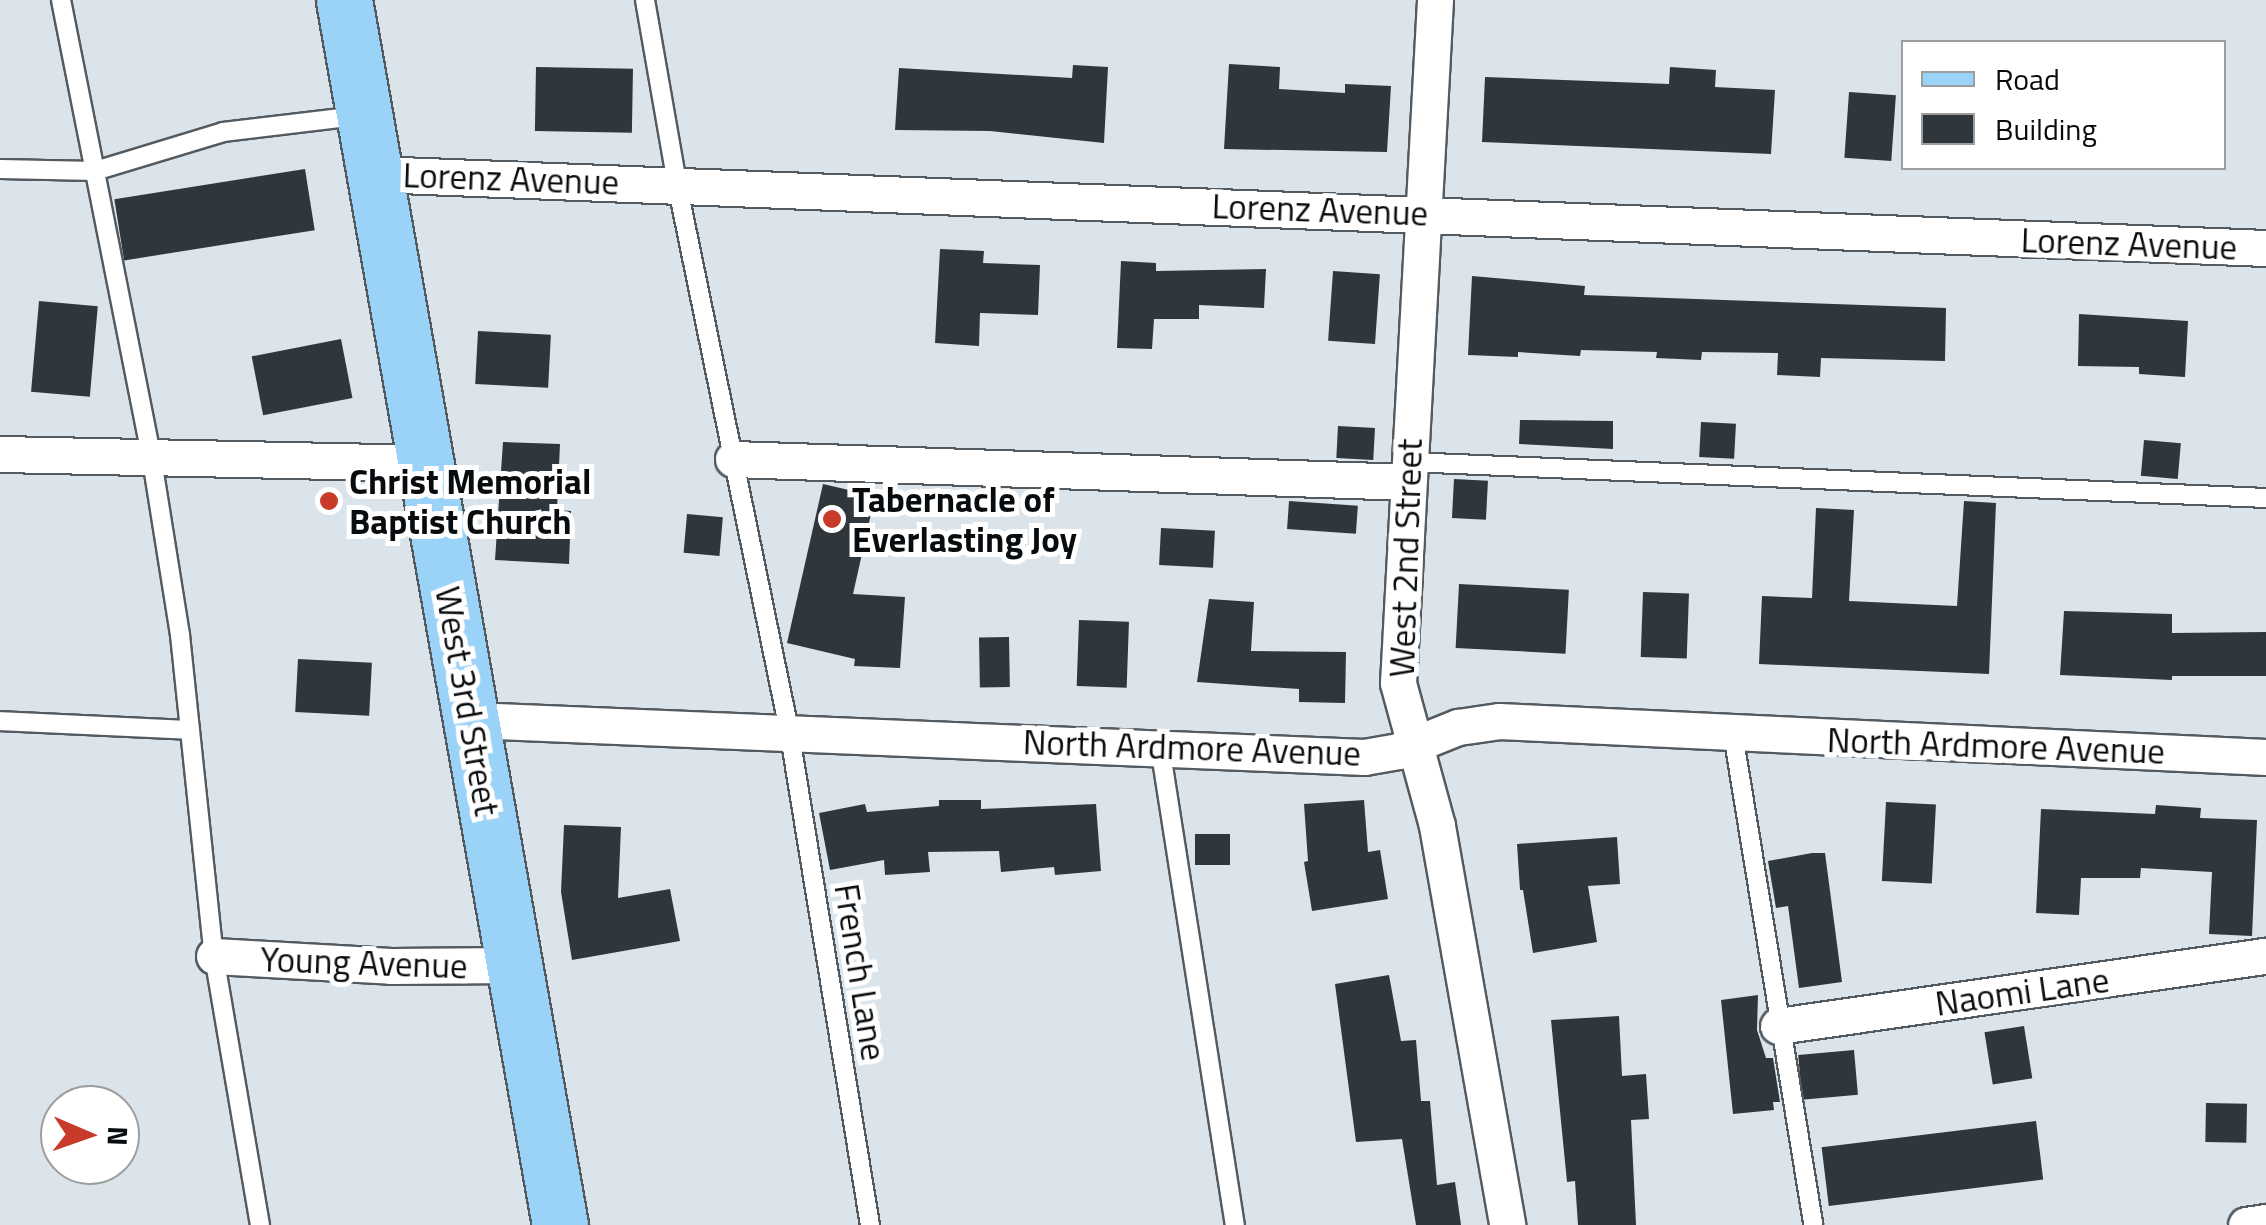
<!DOCTYPE html>
<style>
body{margin:0}
#map{position:relative;width:2266px;height:1225px;overflow:hidden;background:#dbe4ea;font-family:"Titillium Web",sans-serif}
div>[style]{position:absolute}
.building>*{inset:0;background:#30373c;transform-origin:0 0}
.roads{filter:drop-shadow(2px 0 #535a60) drop-shadow(-2px 0 #535a60) drop-shadow(0 2px #535a60) drop-shadow(0 -2px #535a60)}
.service>*{height:18px;margin:-9px;padding:0 9px;transform-origin:9px;border-radius:9px;background:#fff}
.minor>*{height:35px;margin:-17.5px;padding:0 17.5px;transform-origin:17.5px;border-radius:17.5px;background:#fff}
.primary>*{height:55px;margin:-27.5px;padding:0 27.5px;transform-origin:27.5px;border-radius:27.5px;background:#9bd2f7}
.dots>*{width:28px;height:28px;translate:-50% -50%;box-sizing:border-box;border:5px solid #fff;border-radius:50%}
span{translate:-50% -50%;white-space:nowrap;text-align:center;line-height:1.15;-webkit-text-stroke:10px #fff;paint-order:stroke}
.street-label{font-size:35px;color:#090c0e}
.poi-label{font-size:35px;color:#090c0e;font-weight:700}
.left{translate:0 -50%;text-align:left}
.legend{position:absolute;left:1901px;top:40px;width:325px;height:130px;box-sizing:border-box;background:#fff;border:2px solid #9d9e9f;margin:0;padding:12px 18px;list-style:none;font-size:30px;color:#090c0e}
.legend li{display:flex;align-items:center;gap:20px;height:50px}
.legend b{width:50px;border:2px solid #9d9e9f}
.north{position:absolute;left:40px;top:1085px;width:100px;height:100px;box-sizing:border-box;background:#fff;border:2px solid #9d9e9f;border-radius:50%;rotate:92deg;font-size:28px;font-weight:700;line-height:40px;text-align:center;color:#090c0e}
.north::after{content:'';display:block;margin:auto;width:35px;height:45px;background:#c83b2b;clip-path:polygon(50% 0,100% 100%,50% 72%,0 100%)}
</style>
<div id="map">
<div class="building">
<i style="clip-path:polygon(1229px 64px,1280px 67px,1279px 89px,1345px 93px,1345px 84px,1391px 86px,1387px 152px,1224px 149px)"></i>
<i style="clip-path:polygon(1073px 65px,1108px 67px,1104px 143px,990px 131px,895px 130px,899px 68px,1072px 78px)"></i>
<i style="left:536px;top:67px;width:97px;height:64px;rotate:1deg"></i>
<i style="clip-path:polygon(1670px 67px,1716px 70px,1715px 87px,1775px 90px,1771px 154px,1482px 142px,1485px 77px,1669px 84px)"></i>
<i style="left:1849px;top:92px;width:47px;height:66px;rotate:4deg"></i>
<i style="left:305px;top:169px;width:62px;height:193px;rotate:81deg"></i>
<i style="clip-path:polygon(940px 249px,984px 251px,983px 263px,1040px 265px,1038px 315px,980px 313px,979px 346px,935px 343px)"></i>
<i style="clip-path:polygon(1121px 261px,1156px 263px,1156px 271px,1266px 269px,1264px 308px,1199px 305px,1199px 319px,1154px 319px,1152px 349px,1117px 348px)"></i>
<i style="left:1333px;top:271px;width:47px;height:70px;rotate:4deg"></i>
<i style="clip-path:polygon(1472px 276px,1585px 286px,1584px 295px,1946px 308px,1945px 361px,1821px 358px,1820px 377px,1777px 375px,1778px 353px,1702px 352px,1701px 360px,1656px 358px,1657px 352px,1581px 350px,1580px 356px,1518px 352px,1518px 357px,1468px 355px)"></i>
<i style="left:39px;top:301px;width:59px;height:91px;rotate:5deg"></i>
<i style="clip-path:polygon(2079px 314px,2188px 321px,2185px 377px,2139px 374px,2139px 367px,2078px 366px)"></i>
<i style="left:478px;top:331px;width:73px;height:53px;rotate:3deg"></i>
<i style="left:341px;top:339px;width:60px;height:91px;rotate:79deg"></i>
<i style="clip-path:polygon(1520px 420px,1613px 421px,1613px 449px,1519px 444px)"></i>
<i style="left:1701px;top:422px;width:35px;height:35px;rotate:3deg"></i>
<i style="left:1338px;top:426px;width:37px;height:32px;rotate:3deg"></i>
<i style="left:2144px;top:440px;width:37px;height:36px;rotate:5deg"></i>
<i style="clip-path:polygon(503px 442px,560px 444px,557px 510px,571px 511px,569px 564px,495px 560px)"></i>
<i style="left:1454px;top:479px;width:34px;height:39px;rotate:3deg"></i>
<i style="clip-path:polygon(823px 484px,875px 496px,853px 594px,905px 597px,900px 668px,854px 666px,855px 659px,787px 643px)"></i>
<i style="left:1289px;top:501px;width:69px;height:28px;rotate:4deg"></i>
<i style="clip-path:polygon(1964px 501px,1996px 503px,1989px 674px,1759px 664px,1762px 596px,1812px 598px,1816px 508px,1854px 510px,1849px 601px,1957px 606px)"></i>
<i style="left:687px;top:514px;width:36px;height:39px;rotate:5deg"></i>
<i style="left:1161px;top:528px;width:54px;height:37px;rotate:3deg"></i>
<i style="left:1459px;top:584px;width:110px;height:64px;rotate:3deg"></i>
<i style="left:1643px;top:592px;width:46px;height:65px;rotate:2deg"></i>
<i style="clip-path:polygon(1209px 599px,1254px 602px,1251px 651px,1346px 652px,1345px 703px,1299px 702px,1299px 689px,1197px 682px)"></i>
<i style="clip-path:polygon(2064px 611px,2172px 614px,2172px 633px,2266px 632px,2266px 676px,2172px 676px,2172px 680px,2060px 675px)"></i>
<i style="left:1079px;top:620px;width:50px;height:66px;rotate:2deg"></i>
<i style="left:1009px;top:637px;width:50px;height:30px;rotate:89deg"></i>
<i style="left:298px;top:659px;width:74px;height:53px;rotate:3deg"></i>
<i style="clip-path:polygon(939px 800px,981px 800px,981px 809px,1096px 804px,1101px 871px,1055px 875px,1054px 867px,1001px 872px,999px 851px,928px 852px,930px 872px,885px 875px,884px 860px,830px 870px,819px 813px,865px 804px,867px 812px,939px 806px)"></i>
<i style="clip-path:polygon(1364px 800px,1368px 852px,1380px 850px,1388px 899px,1312px 911px,1304px 862px,1308px 861px,1304px 804px)"></i>
<i style="left:1886px;top:802px;width:50px;height:79px;rotate:3deg"></i>
<i style="clip-path:polygon(2156px 805px,2201px 808px,2200px 818px,2257px 820px,2252px 936px,2209px 934px,2212px 872px,2141px 868px,2140px 878px,2081px 878px,2079px 915px,2036px 913px,2041px 809px,2155px 814px)"></i>
<i style="clip-path:polygon(564px 825px,621px 827px,618px 898px,670px 889px,680px 941px,572px 960px,561px 892px)"></i>
<i style="left:1195px;top:834px;width:35px;height:31px"></i>
<i style="clip-path:polygon(1617px 837px,1620px 884px,1588px 886px,1597px 942px,1533px 953px,1523px 890px,1520px 890px,1517px 844px)"></i>
<i style="clip-path:polygon(1812px 853px,1825px 853px,1842px 982px,1799px 988px,1788px 906px,1776px 908px,1768px 861px)"></i>
<i style="clip-path:polygon(1389px 975px,1401px 1041px,1416px 1040px,1421px 1101px,1430px 1101px,1437px 1185px,1455px 1182px,1461px 1225px,1416px 1225px,1402px 1139px,1356px 1142px,1335px 984px)"></i>
<i style="clip-path:polygon(1758px 995px,1757px 1030px,1766px 1058px,1773px 1058px,1780px 1102px,1773px 1102px,1774px 1110px,1733px 1114px,1721px 1000px)"></i>
<i style="clip-path:polygon(1619px 1016px,1622px 1076px,1646px 1074px,1649px 1119px,1631px 1120px,1636px 1225px,1578px 1225px,1575px 1181px,1567px 1182px,1551px 1020px)"></i>
<i style="left:2024px;top:1026px;width:53px;height:40px;rotate:81deg"></i>
<i style="left:1854px;top:1050px;width:45px;height:56px;rotate:85deg"></i>
<i style="left:2206px;top:1103px;width:41px;height:39px;rotate:1deg"></i>
<i style="left:2036px;top:1121px;width:59px;height:216px;rotate:83deg"></i>
</div>
<div class="roads">
<div class="service">
<i style="left:61px;top:0;width:469px;rotate:78.8deg"></i>
<i style="left:152px;top:460px;width:177px;rotate:80.9deg"></i>
<i style="left:180px;top:635px;width:323px;rotate:84deg"></i>
<i style="left:214px;top:956px;width:273px;rotate:80.3deg"></i>
<i style="left:645px;top:0;width:187px;rotate:80.1deg"></i>
<i style="left:677px;top:184px;width:557px;rotate:78.41deg"></i>
<i style="left:789px;top:730px;width:502px;rotate:80.71deg"></i>
<i style="left:0;top:169px;width:95px;rotate:1.2deg"></i>
<i style="left:95px;top:171px;width:134px;rotate:-16.9deg"></i>
<i style="left:223px;top:132px;width:136px;rotate:-6.8deg"></i>
<i style="left:1408px;top:462px;width:859px;rotate:2.4deg"></i>
<i style="left:0;top:721px;width:190px;rotate:2.7deg"></i>
<i style="left:1733px;top:734px;width:497px;rotate:80.7deg"></i>
<i style="left:1160px;top:747px;width:484px;rotate:81.1deg"></i>
</div>
<div class="minor">
<i style="left:1435px;top:0;width:684px;rotate:93.1deg"></i>
<i style="left:1398px;top:683px;width:148px;rotate:74.7deg"></i>
<i style="left:1437px;top:826px;width:405px;rotate:80deg"></i>
<i style="left:374px;top:174px;width:1893px;rotate:2.24deg"></i>
<i style="left:0;top:454px;width:426px;rotate:1.2deg"></i>
<i style="left:733px;top:459px;width:675px;rotate:1.95deg"></i>
<i style="left:472px;top:720px;width:893px;rotate:2.38deg"></i>
<i style="left:1364px;top:757px;width:35px;rotate:-10deg"></i>
<i style="left:1398px;top:751px;width:65px;rotate:-21.8deg"></i>
<i style="left:1458px;top:727px;width:41px;rotate:-8.3deg"></i>
<i style="left:1499px;top:721px;width:768px;rotate:2.69deg"></i>
<i style="left:214px;top:956px;width:177px;rotate:3.2deg"></i>
<i style="left:391px;top:966px;width:123px;rotate:-0.5deg"></i>
<i style="left:1778px;top:1026px;width:493px;rotate:-8.2deg"></i>
<i style="left:2246px;top:1225px;width:20px;rotate:-9deg"></i>
</div>
<div class="primary">
<i style="left:344px;top:0;width:1244px;rotate:80deg"></i>
</div>
</div>
<div class="dots">
<i style="left:329px;top:501px;background:#c83b2b"></i>
<i style="left:832px;top:519px;background:#c83b2b"></i>
</div>
<div class="street-label">
<span style="left:511px;top:178px;rotate:2deg">Lorenz Avenue</span>
<span style="left:1320px;top:209px;rotate:2deg">Lorenz Avenue</span>
<span style="left:2129px;top:243px;rotate:2deg">Lorenz Avenue</span>
<span style="left:1405px;top:558px;rotate:-88deg">West 2nd Street</span>
<span style="left:468px;top:701px;rotate:80deg">West 3rd Street</span>
<span style="left:1996px;top:745px;rotate:2deg">North Ardmore Avenue</span>
<span style="left:1192px;top:747px;rotate:2deg">North Ardmore Avenue</span>
<span style="left:364px;top:962px;rotate:2deg">Young Avenue</span>
<span style="left:861px;top:972px;rotate:81deg">French Lane</span>
<span style="left:2022px;top:991px;rotate:-8deg">Naomi Lane</span>
</div>
<div class="poi-label">
<span class="left" style="left:349px;top:501px">Christ Memorial<br>Baptist Church</span>
<span class="left" style="left:852px;top:519px">Tabernacle of<br>Everlasting Joy</span>
</div>
<ul class="legend">
<li><b style="height:12px;background:#9bd2f7"></b>Road</li>
<li><b style="height:28px;background:#30373c"></b>Building</li>
</ul>
<div class="north">N</div>
</div>
